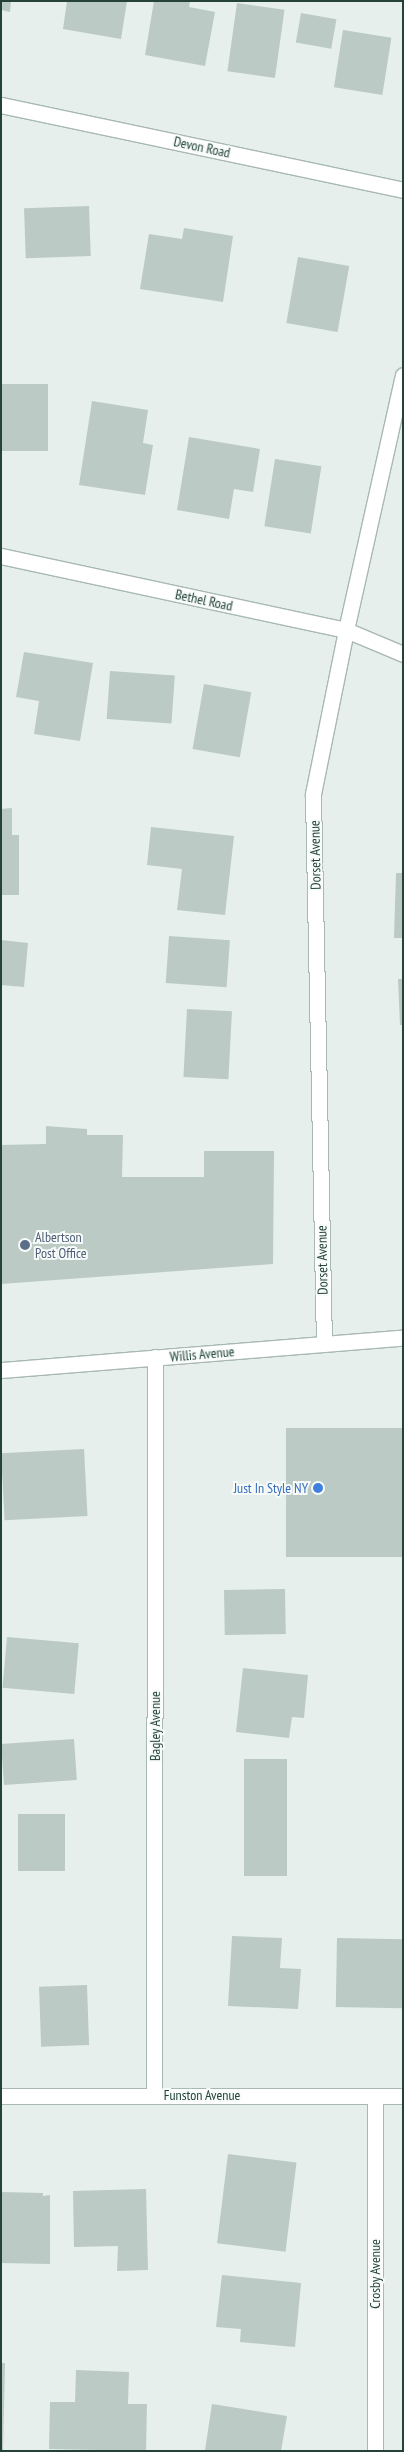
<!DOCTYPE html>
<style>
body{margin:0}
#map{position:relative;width:404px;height:2452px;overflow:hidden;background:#e6efeb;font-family:"PT Sans Narrow",sans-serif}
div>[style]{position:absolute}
.building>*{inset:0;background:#bbcac4;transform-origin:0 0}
.roads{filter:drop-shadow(1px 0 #a8b8b2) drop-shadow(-1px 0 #a8b8b2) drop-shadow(0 1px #a8b8b2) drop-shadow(0 -1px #a8b8b2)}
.street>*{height:15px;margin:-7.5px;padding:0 7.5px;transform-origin:7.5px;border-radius:7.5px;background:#fff}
.secondary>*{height:15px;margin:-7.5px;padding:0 7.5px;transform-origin:7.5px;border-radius:7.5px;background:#fff}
.dots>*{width:14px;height:14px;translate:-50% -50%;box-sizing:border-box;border:2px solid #f7fbf9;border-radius:50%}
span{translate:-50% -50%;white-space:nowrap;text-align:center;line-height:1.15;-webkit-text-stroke:4px #f7fbf9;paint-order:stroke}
.street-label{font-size:14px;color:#24423a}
.service-label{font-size:14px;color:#4e5e75}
.left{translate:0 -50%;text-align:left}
.shop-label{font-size:14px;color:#366cbe}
.right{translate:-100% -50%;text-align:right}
.frame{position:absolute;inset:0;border:2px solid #24423a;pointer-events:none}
</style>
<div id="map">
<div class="building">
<i style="clip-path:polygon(1px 1px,11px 1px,10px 12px,1px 10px)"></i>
<i style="clip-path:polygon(67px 1px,127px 1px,121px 39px,63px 29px)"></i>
<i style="clip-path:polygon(154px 1px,190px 1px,189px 7px,215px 12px,205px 66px,145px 55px)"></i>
<i style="left:237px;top:3px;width:48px;height:69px;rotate:8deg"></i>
<i style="left:301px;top:13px;width:36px;height:30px;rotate:10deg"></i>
<i style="left:343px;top:30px;width:49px;height:58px;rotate:9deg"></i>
<i style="left:89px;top:206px;width:50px;height:65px;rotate:88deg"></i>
<i style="clip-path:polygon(184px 228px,233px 236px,223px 302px,140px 289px,149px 234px,182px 239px)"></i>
<i style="left:298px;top:257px;width:52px;height:67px;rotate:10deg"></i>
<i style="left:1px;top:384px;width:47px;height:67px"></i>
<i style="clip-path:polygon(92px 401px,148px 410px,143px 443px,153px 445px,145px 495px,79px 485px)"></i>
<i style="clip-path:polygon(189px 437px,260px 449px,253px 492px,234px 489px,229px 519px,177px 510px)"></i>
<i style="left:275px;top:459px;width:47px;height:68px;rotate:9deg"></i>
<i style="clip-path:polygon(24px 652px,93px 663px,80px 741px,34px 734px,39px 701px,16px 697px)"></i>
<i style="left:110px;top:671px;width:65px;height:48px;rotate:4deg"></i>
<i style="left:204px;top:684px;width:48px;height:66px;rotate:10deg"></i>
<i style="clip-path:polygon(12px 808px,12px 835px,19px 835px,19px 895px,1px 895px,1px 809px)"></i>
<i style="clip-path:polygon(151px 827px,234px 836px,225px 915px,177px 910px,182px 869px,147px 865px)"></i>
<i style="clip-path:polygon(396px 873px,403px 873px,403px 938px,394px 938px)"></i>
<i style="left:169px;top:936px;width:61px;height:47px;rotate:4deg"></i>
<i style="clip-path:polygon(1px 940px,28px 943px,24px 987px,1px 985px)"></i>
<i style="clip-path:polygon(398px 979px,403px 979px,403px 1025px,400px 1025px)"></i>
<i style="left:187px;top:1009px;width:45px;height:68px;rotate:3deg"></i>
<i style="clip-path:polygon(46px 1126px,87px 1129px,87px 1135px,123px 1135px,122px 1177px,204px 1177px,204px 1151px,274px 1151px,273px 1264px,1px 1284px,1px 1145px,46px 1144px)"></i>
<i style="left:286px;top:1428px;width:117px;height:129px"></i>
<i style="left:84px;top:1449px;width:67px;height:83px;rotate:87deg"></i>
<i style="left:285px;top:1589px;width:45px;height:61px;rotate:89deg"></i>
<i style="left:7px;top:1637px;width:72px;height:51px;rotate:5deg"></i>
<i style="clip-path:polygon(243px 1668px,308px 1675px,304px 1718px,292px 1717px,289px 1738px,236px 1732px)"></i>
<i style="left:74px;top:1739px;width:41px;height:73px;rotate:86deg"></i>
<i style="left:287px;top:1759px;width:117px;height:43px;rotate:90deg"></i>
<i style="left:18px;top:1814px;width:47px;height:57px"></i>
<i style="clip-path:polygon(232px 1936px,282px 1938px,280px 1968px,301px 1969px,298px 2009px,228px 2006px)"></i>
<i style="left:337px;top:1938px;width:66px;height:69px;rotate:1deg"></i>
<i style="left:87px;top:1985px;width:60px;height:48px;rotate:88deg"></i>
<i style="left:228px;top:2154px;width:69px;height:90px;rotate:7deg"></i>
<i style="clip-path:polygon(146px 2189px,148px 2270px,117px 2271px,118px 2246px,74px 2247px,73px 2191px)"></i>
<i style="clip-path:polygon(1px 2192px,43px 2193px,43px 2196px,50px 2195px,50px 2264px,1px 2263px)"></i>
<i style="clip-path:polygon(222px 2275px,301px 2283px,295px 2347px,240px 2342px,241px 2329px,216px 2327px)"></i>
<i style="clip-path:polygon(1px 2363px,5px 2363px,3px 2451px,1px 2451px)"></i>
<i style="clip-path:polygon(76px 2370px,129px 2372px,128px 2404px,147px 2404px,146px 2451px,49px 2449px,50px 2402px,75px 2402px)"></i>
<i style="clip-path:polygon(212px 2404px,287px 2416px,281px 2451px,205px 2450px)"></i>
</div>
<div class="roads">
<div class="street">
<i style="left:1px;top:105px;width:411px;rotate:11.9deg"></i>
<i style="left:1px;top:556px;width:353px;rotate:12.1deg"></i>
<i style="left:346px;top:630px;width:62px;rotate:22.8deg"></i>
<i style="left:324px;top:1344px;width:550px;rotate:-91.15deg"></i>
<i style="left:313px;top:794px;width:167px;rotate:-78.6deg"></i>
<i style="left:346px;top:630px;width:261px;rotate:-77.4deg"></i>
<i style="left:154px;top:2095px;width:738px;rotate:-89.92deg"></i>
<i style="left:1px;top:2096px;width:402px"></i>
<i style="left:375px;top:2097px;width:354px;rotate:90deg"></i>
</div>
<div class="secondary">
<i style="left:1px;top:1370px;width:403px;rotate:-4.6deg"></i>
</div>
</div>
<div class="dots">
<i style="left:25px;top:1245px;background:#5c6f8a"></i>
<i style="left:318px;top:1488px;background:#3f7fe0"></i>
</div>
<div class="street-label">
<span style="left:202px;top:147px;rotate:12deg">Devon Road</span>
<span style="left:204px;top:600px;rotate:12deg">Bethel Road</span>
<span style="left:315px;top:855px;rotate:-91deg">Dorset Avenue</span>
<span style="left:322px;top:1260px;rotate:-91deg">Dorset Avenue</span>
<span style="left:202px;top:1354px;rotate:-5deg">Willis Avenue</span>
<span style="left:155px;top:1726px;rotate:-90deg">Bagley Avenue</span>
<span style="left:202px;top:2095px">Funston Avenue</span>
<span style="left:375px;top:2274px;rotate:-90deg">Crosby Avenue</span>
</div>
<div class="service-label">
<span class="left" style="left:35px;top:1245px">Albertson<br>Post Office</span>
</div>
<div class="shop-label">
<span class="right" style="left:308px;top:1488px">Just In Style NY</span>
</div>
<div class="frame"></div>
</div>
